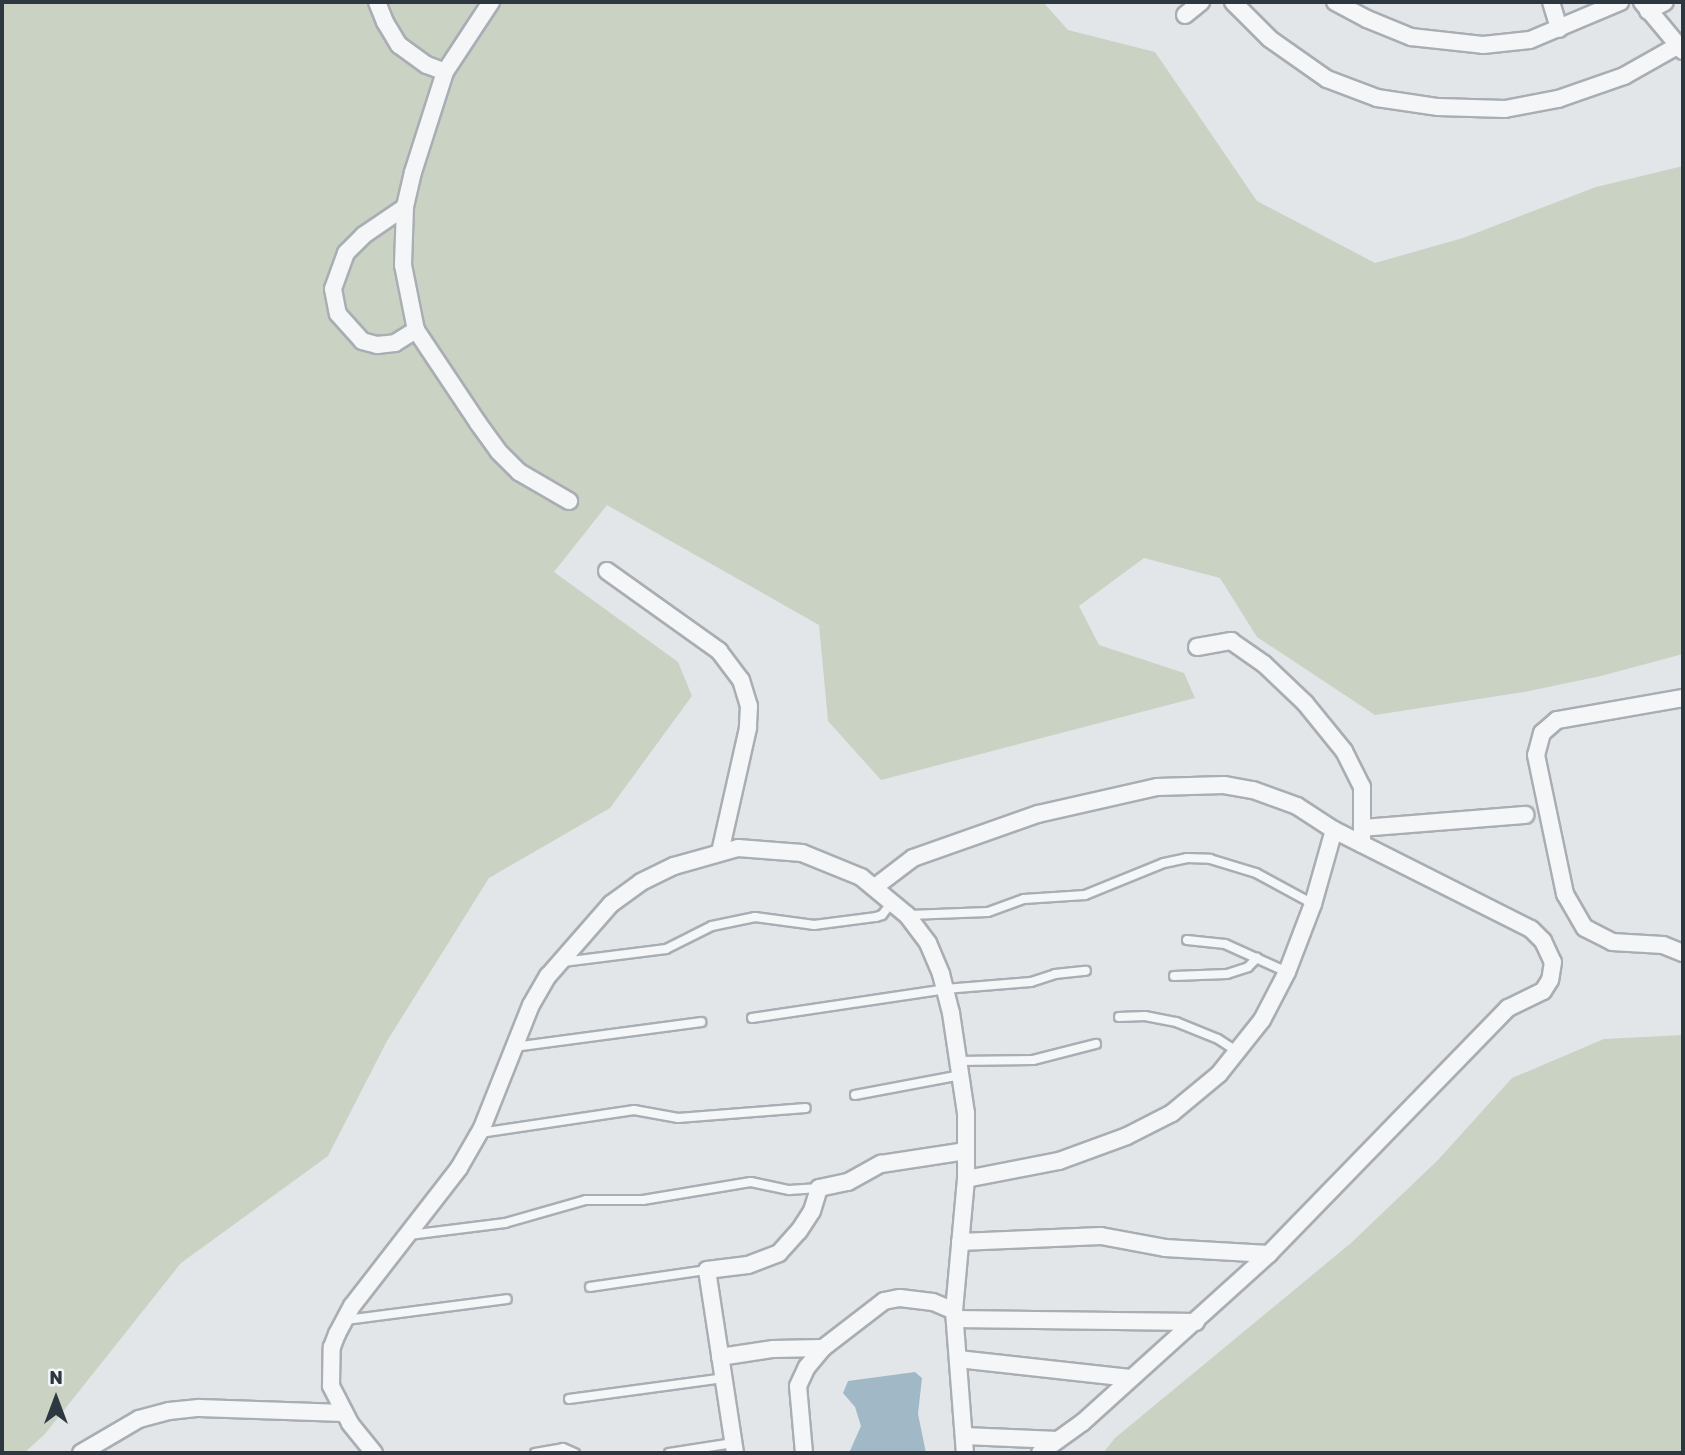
<!DOCTYPE html>
<style>
body{margin:0}
#map{position:relative;width:1685px;height:1455px;overflow:hidden;background:#e2e6e9;font-family:Rubik,sans-serif}
div>[style]{position:absolute}
.green>*{inset:0;background:#cad2c4}
.water>*{inset:0;background:#a1b9c6}
.roads{filter:drop-shadow(2px 0 #a8aeb3) drop-shadow(-2px 0 #a8aeb3) drop-shadow(0 2px #a8aeb3) drop-shadow(0 -2px #a8aeb3)}
.service>*{height:8px;margin:-4px;padding:0 4px;transform-origin:4px;border-radius:4px;background:#f5f6f8}
.minor>*{height:16px;margin:-8px;padding:0 8px;transform-origin:8px;border-radius:8px;background:#f5f6f8}
span{translate:-50% -50%;white-space:nowrap;text-align:center;line-height:1.15;-webkit-text-stroke:5px #f2f5f7;paint-order:stroke}
.frame{position:absolute;inset:0;border:4px solid #2c3740;pointer-events:none}
.north{position:absolute;left:21px;top:1364px;width:70px;height:70px;-webkit-text-stroke:5px #f2f5f7;paint-order:stroke;rotate:0deg;font-size:19px;font-weight:700;line-height:28px;text-align:center;color:#2c3740}
.north::after{content:'';display:block;margin:auto;width:24px;height:32px;background:#2c3740;clip-path:polygon(50% 0,100% 100%,50% 72%,0 100%)}
</style>
<div id="map">
<div class="green">
<i style="clip-path:polygon(2px 2px,1043px 2px,1068px 30px,1155px 52px,1257px 201px,1375px 263px,1463px 238px,1596px 187px,1683px 166px,1683px 654px,1601px 676px,1524px 692px,1375px 715px,1257px 637px,1220px 578px,1144px 558px,1079px 606px,1099px 645px,1184px 673px,1195px 698px,881px 780px,828px 721px,819px 625px,607px 505px,554px 572px,678px 662px,692px 696px,610px 808px,489px 878px,387px 1041px,328px 1156px,181px 1263px,45px 1434px,24px 1453px,2px 1453px)"></i>
<i style="clip-path:polygon(1683px 1035px,1683px 1453px,1103px 1453px,1115px 1438px,1351px 1243px,1438px 1160px,1512px 1078px,1604px 1039px)"></i>
</div>
<div class="water">
<i style="clip-path:polygon(915px 1372px,922px 1378px,918px 1414px,926px 1453px,849px 1453px,861px 1426px,855px 1407px,843px 1393px,848px 1381px)"></i>
</div>
<div class="roads">
<div class="service">
<i style="left:909px;top:915px;width:79px;rotate:-2.2deg"></i>
<i style="left:988px;top:912px;width:38px;rotate:-20deg"></i>
<i style="left:1024px;top:899px;width:61px;rotate:-3.8deg"></i>
<i style="left:1085px;top:895px;width:85px;rotate:-22.1deg"></i>
<i style="left:1164px;top:863px;width:24px;rotate:-12deg"></i>
<i style="left:1187px;top:858px;width:23px;rotate:2deg"></i>
<i style="left:1210px;top:859px;width:48px;rotate:16.9deg"></i>
<i style="left:1256px;top:873px;width:65px;rotate:28.5deg"></i>
<i style="left:1187px;top:940px;width:38px;rotate:6deg"></i>
<i style="left:1225px;top:944px;width:68px;rotate:24.3deg"></i>
<i style="left:563px;top:962px;width:104px;rotate:-7.2deg"></i>
<i style="left:666px;top:949px;width:51px;rotate:-26.6deg"></i>
<i style="left:712px;top:926px;width:44px;rotate:-11.8deg"></i>
<i style="left:755px;top:917px;width:60px;rotate:7.7deg"></i>
<i style="left:814px;top:925px;width:63px;rotate:-7.4deg"></i>
<i style="left:876px;top:917px;width:6px;rotate:-18deg"></i>
<i style="left:882px;top:915px;width:16px;rotate:-52deg"></i>
<i style="left:1174px;top:976px;width:53px;rotate:-2.2deg"></i>
<i style="left:1227px;top:974px;width:22px;rotate:-18deg"></i>
<i style="left:1248px;top:967px;width:13px;rotate:-45deg"></i>
<i style="left:1119px;top:1017px;width:26px;rotate:-2deg"></i>
<i style="left:1145px;top:1016px;width:32px;rotate:11deg"></i>
<i style="left:1176px;top:1022px;width:45px;rotate:22deg"></i>
<i style="left:1218px;top:1039px;width:24px;rotate:33deg"></i>
<i style="left:752px;top:1018px;width:195px;rotate:-8.5deg"></i>
<i style="left:945px;top:989px;width:86px;rotate:-4.7deg"></i>
<i style="left:1031px;top:982px;width:25px;rotate:-18deg"></i>
<i style="left:1055px;top:974px;width:31px;rotate:-6deg"></i>
<i style="left:514px;top:1047px;width:189px;rotate:-7.6deg"></i>
<i style="left:958px;top:1061px;width:75px;rotate:-0.8deg"></i>
<i style="left:1033px;top:1060px;width:65px;rotate:-14.3deg"></i>
<i style="left:855px;top:1095px;width:108px;rotate:-10.7deg"></i>
<i style="left:480px;top:1133px;width:156px;rotate:-8.5deg"></i>
<i style="left:634px;top:1110px;width:45px;rotate:10.3deg"></i>
<i style="left:678px;top:1118px;width:128px;rotate:-4.5deg"></i>
<i style="left:409px;top:1235px;width:97px;rotate:-7.1deg"></i>
<i style="left:505px;top:1223px;width:84px;rotate:-15.9deg"></i>
<i style="left:586px;top:1200px;width:57px"></i>
<i style="left:643px;top:1200px;width:109px;rotate:-9.5deg"></i>
<i style="left:751px;top:1182px;width:39px;rotate:12deg"></i>
<i style="left:789px;top:1190px;width:30px;rotate:-4deg"></i>
<i style="left:590px;top:1287px;width:118px;rotate:-8.3deg"></i>
<i style="left:346px;top:1320px;width:162px;rotate:-7.4deg"></i>
<i style="left:569px;top:1399px;width:156px;rotate:-7.7deg"></i>
<i style="left:535px;top:1453px;width:28px;rotate:-10deg"></i>
<i style="left:563px;top:1448px;width:13px;rotate:23deg"></i>
<i style="left:669px;top:1453px;width:65px;rotate:-8.9deg"></i>
</div>
<div class="minor">
<i style="left:377px;top:2px;width:22px;rotate:68deg"></i>
<i style="left:385px;top:22px;width:27px;rotate:59deg"></i>
<i style="left:399px;top:45px;width:34px;rotate:36deg"></i>
<i style="left:427px;top:65px;width:19px;rotate:21deg"></i>
<i style="left:491px;top:2px;width:84px;rotate:123.3deg"></i>
<i style="left:445px;top:72px;width:105px;rotate:107.7deg"></i>
<i style="left:413px;top:172px;width:36px;rotate:103deg"></i>
<i style="left:405px;top:207px;width:58px;rotate:92deg"></i>
<i style="left:403px;top:265px;width:66px;rotate:78.7deg"></i>
<i style="left:416px;top:330px;width:112px;rotate:56.3deg"></i>
<i style="left:478px;top:423px;width:34px;rotate:54deg"></i>
<i style="left:498px;top:451px;width:30px;rotate:45deg"></i>
<i style="left:519px;top:472px;width:58px;rotate:30.1deg"></i>
<i style="left:1233px;top:2px;width:52px;rotate:45deg"></i>
<i style="left:1270px;top:39px;width:70px;rotate:35.1deg"></i>
<i style="left:1327px;top:79px;width:53px;rotate:20.8deg"></i>
<i style="left:1377px;top:98px;width:62px;rotate:8.4deg"></i>
<i style="left:1438px;top:107px;width:67px;rotate:1.7deg"></i>
<i style="left:1505px;top:109px;width:54px;rotate:-10.7deg"></i>
<i style="left:1558px;top:99px;width:70px;rotate:-19.2deg"></i>
<i style="left:1624px;top:76px;width:61px;rotate:-29.5deg"></i>
<i style="left:1335px;top:2px;width:36px;rotate:28deg"></i>
<i style="left:1367px;top:19px;width:48px;rotate:22.2deg"></i>
<i style="left:1411px;top:37px;width:72px;rotate:6.3deg"></i>
<i style="left:1483px;top:45px;width:47px;rotate:-6.1deg"></i>
<i style="left:1530px;top:40px;width:98px;rotate:-22.9deg"></i>
<i style="left:1551px;top:2px;width:28px;rotate:73deg"></i>
<i style="left:1642px;top:2px;width:64px;rotate:50.1deg"></i>
<i style="left:1648px;top:11px;width:19px;rotate:-28deg"></i>
<i style="left:1185px;top:15px;width:21px;rotate:-39deg"></i>
<i style="left:405px;top:207px;width:50px;rotate:145.7deg"></i>
<i style="left:364px;top:235px;width:25px;rotate:135deg"></i>
<i style="left:346px;top:253px;width:38px;rotate:110deg"></i>
<i style="left:333px;top:289px;width:25px;rotate:79deg"></i>
<i style="left:338px;top:314px;width:36px;rotate:48deg"></i>
<i style="left:362px;top:341px;width:16px;rotate:15deg"></i>
<i style="left:377px;top:345px;width:18px;rotate:-6deg"></i>
<i style="left:395px;top:343px;width:25px;rotate:-32deg"></i>
<i style="left:607px;top:571px;width:138px;rotate:35.5deg"></i>
<i style="left:719px;top:651px;width:36px;rotate:53deg"></i>
<i style="left:741px;top:680px;width:27px;rotate:73deg"></i>
<i style="left:749px;top:706px;width:22px;rotate:93deg"></i>
<i style="left:748px;top:728px;width:127px;rotate:102.7deg"></i>
<i style="left:1197px;top:647px;width:35px;rotate:-10deg"></i>
<i style="left:1231px;top:641px;width:40px;rotate:34.9deg"></i>
<i style="left:1264px;top:664px;width:57px;rotate:43.6deg"></i>
<i style="left:1305px;top:703px;width:62px;rotate:50.9deg"></i>
<i style="left:1344px;top:751px;width:40px;rotate:63.4deg"></i>
<i style="left:1362px;top:787px;width:57px;rotate:90deg"></i>
<i style="left:1683px;top:698px;width:128px;rotate:170.1deg"></i>
<i style="left:1557px;top:720px;width:20px;rotate:139deg"></i>
<i style="left:1542px;top:733px;width:23px;rotate:105deg"></i>
<i style="left:1536px;top:755px;width:142px;rotate:78.2deg"></i>
<i style="left:1565px;top:894px;width:39px;rotate:60deg"></i>
<i style="left:1585px;top:928px;width:30px;rotate:27deg"></i>
<i style="left:1612px;top:942px;width:51px;rotate:3.4deg"></i>
<i style="left:1663px;top:945px;width:22px;rotate:22deg"></i>
<i style="left:1362px;top:828px;width:164px;rotate:-4.6deg"></i>
<i style="left:875px;top:887px;width:48px;rotate:-37.3deg"></i>
<i style="left:913px;top:858px;width:133px;rotate:-19.4deg"></i>
<i style="left:1038px;top:814px;width:122px;rotate:-12.8deg"></i>
<i style="left:1157px;top:787px;width:67px;rotate:-1.7deg"></i>
<i style="left:1224px;top:785px;width:29px;rotate:10deg"></i>
<i style="left:1253px;top:790px;width:47px;rotate:20deg"></i>
<i style="left:1297px;top:806px;width:44px;rotate:33deg"></i>
<i style="left:1334px;top:830px;width:220px;rotate:26.7deg"></i>
<i style="left:1531px;top:929px;width:17px;rotate:45deg"></i>
<i style="left:1543px;top:941px;width:23px;rotate:65deg"></i>
<i style="left:1553px;top:962px;width:18px;rotate:99deg"></i>
<i style="left:1550px;top:980px;width:13px;rotate:122deg"></i>
<i style="left:1543px;top:991px;width:39px;rotate:154deg"></i>
<i style="left:1508px;top:1008px;width:343px;rotate:134.2deg"></i>
<i style="left:1269px;top:1254px;width:251px;rotate:137.9deg"></i>
<i style="left:1083px;top:1422px;width:53px;rotate:144.2deg"></i>
<i style="left:966px;top:1179px;width:95px;rotate:-11deg"></i>
<i style="left:1059px;top:1161px;width:72px;rotate:-20.2deg"></i>
<i style="left:1127px;top:1136px;width:51px;rotate:-27.1deg"></i>
<i style="left:1172px;top:1113px;width:61px;rotate:-39.7deg"></i>
<i style="left:1219px;top:1074px;width:69px;rotate:-51.5deg"></i>
<i style="left:1262px;top:1020px;width:54px;rotate:-62.5deg"></i>
<i style="left:1287px;top:972px;width:73px;rotate:-69.1deg"></i>
<i style="left:1313px;top:904px;width:77px;rotate:-74.2deg"></i>
<i style="left:960px;top:1242px;width:141px;rotate:-2.4deg"></i>
<i style="left:1101px;top:1236px;width:65px;rotate:10.6deg"></i>
<i style="left:1165px;top:1248px;width:104px;rotate:3.3deg"></i>
<i style="left:955px;top:1319px;width:241px;rotate:0.7deg"></i>
<i style="left:720px;top:1357px;width:54px;rotate:-8.6deg"></i>
<i style="left:773px;top:1349px;width:50px;rotate:-1.1deg"></i>
<i style="left:958px;top:1359px;width:173px;rotate:6.3deg"></i>
<i style="left:964px;top:1436px;width:94px;rotate:2.4deg"></i>
<i style="left:81px;top:1453px;width:67px;rotate:-30.4deg"></i>
<i style="left:139px;top:1419px;width:31px;rotate:-15deg"></i>
<i style="left:169px;top:1411px;width:30px;rotate:-6deg"></i>
<i style="left:199px;top:1408px;width:145px;rotate:2deg"></i>
<i style="left:374px;top:1453px;width:38px;rotate:-129deg"></i>
<i style="left:350px;top:1423px;width:42px;rotate:-117.2deg"></i>
<i style="left:331px;top:1386px;width:39px;rotate:-89deg"></i>
<i style="left:332px;top:1347px;width:14px;rotate:-69deg"></i>
<i style="left:337px;top:1334px;width:32px;rotate:-62deg"></i>
<i style="left:352px;top:1306px;width:175px;rotate:-52.2deg"></i>
<i style="left:459px;top:1168px;width:46px;rotate:-60.1deg"></i>
<i style="left:482px;top:1128px;width:132px;rotate:-68.3deg"></i>
<i style="left:531px;top:1005px;width:34px;rotate:-60deg"></i>
<i style="left:548px;top:976px;width:96px;rotate:-48.8deg"></i>
<i style="left:611px;top:904px;width:37px;rotate:-36deg"></i>
<i style="left:641px;top:882px;width:37px;rotate:-26deg"></i>
<i style="left:674px;top:866px;width:66px;rotate:-15.7deg"></i>
<i style="left:738px;top:848px;width:64px;rotate:4.5deg"></i>
<i style="left:802px;top:853px;width:64px;rotate:22.1deg"></i>
<i style="left:861px;top:877px;width:60px;rotate:39.6deg"></i>
<i style="left:907px;top:915px;width:35px;rotate:53deg"></i>
<i style="left:928px;top:943px;width:34px;rotate:67deg"></i>
<i style="left:941px;top:974px;width:40px;rotate:75.6deg"></i>
<i style="left:951px;top:1013px;width:101px;rotate:81.5deg"></i>
<i style="left:966px;top:1113px;width:66px;rotate:90deg"></i>
<i style="left:966px;top:1179px;width:133px;rotate:95.2deg"></i>
<i style="left:954px;top:1311px;width:142px;rotate:85.6deg"></i>
<i style="left:735px;top:1453px;width:185px;rotate:-98.7deg"></i>
<i style="left:707px;top:1270px;width:41px;rotate:-7deg"></i>
<i style="left:748px;top:1265px;width:33px;rotate:-21deg"></i>
<i style="left:779px;top:1253px;width:30px;rotate:-48deg"></i>
<i style="left:799px;top:1231px;width:24px;rotate:-57deg"></i>
<i style="left:812px;top:1211px;width:24px;rotate:-73deg"></i>
<i style="left:819px;top:1188px;width:30px;rotate:-12deg"></i>
<i style="left:848px;top:1182px;width:38px;rotate:-29deg"></i>
<i style="left:881px;top:1164px;width:86px;rotate:-8.7deg"></i>
<i style="left:804px;top:1453px;width:67px;rotate:-95.1deg"></i>
<i style="left:798px;top:1386px;width:21px;rotate:-65deg"></i>
<i style="left:807px;top:1367px;width:25px;rotate:-50deg"></i>
<i style="left:823px;top:1348px;width:77px;rotate:-37.6deg"></i>
<i style="left:884px;top:1301px;width:16px;rotate:-11deg"></i>
<i style="left:900px;top:1298px;width:33px;rotate:7deg"></i>
<i style="left:933px;top:1302px;width:23px;rotate:23deg"></i>
</div>
</div>
<div class="frame"></div>
<div class="north">N</div>
</div>
